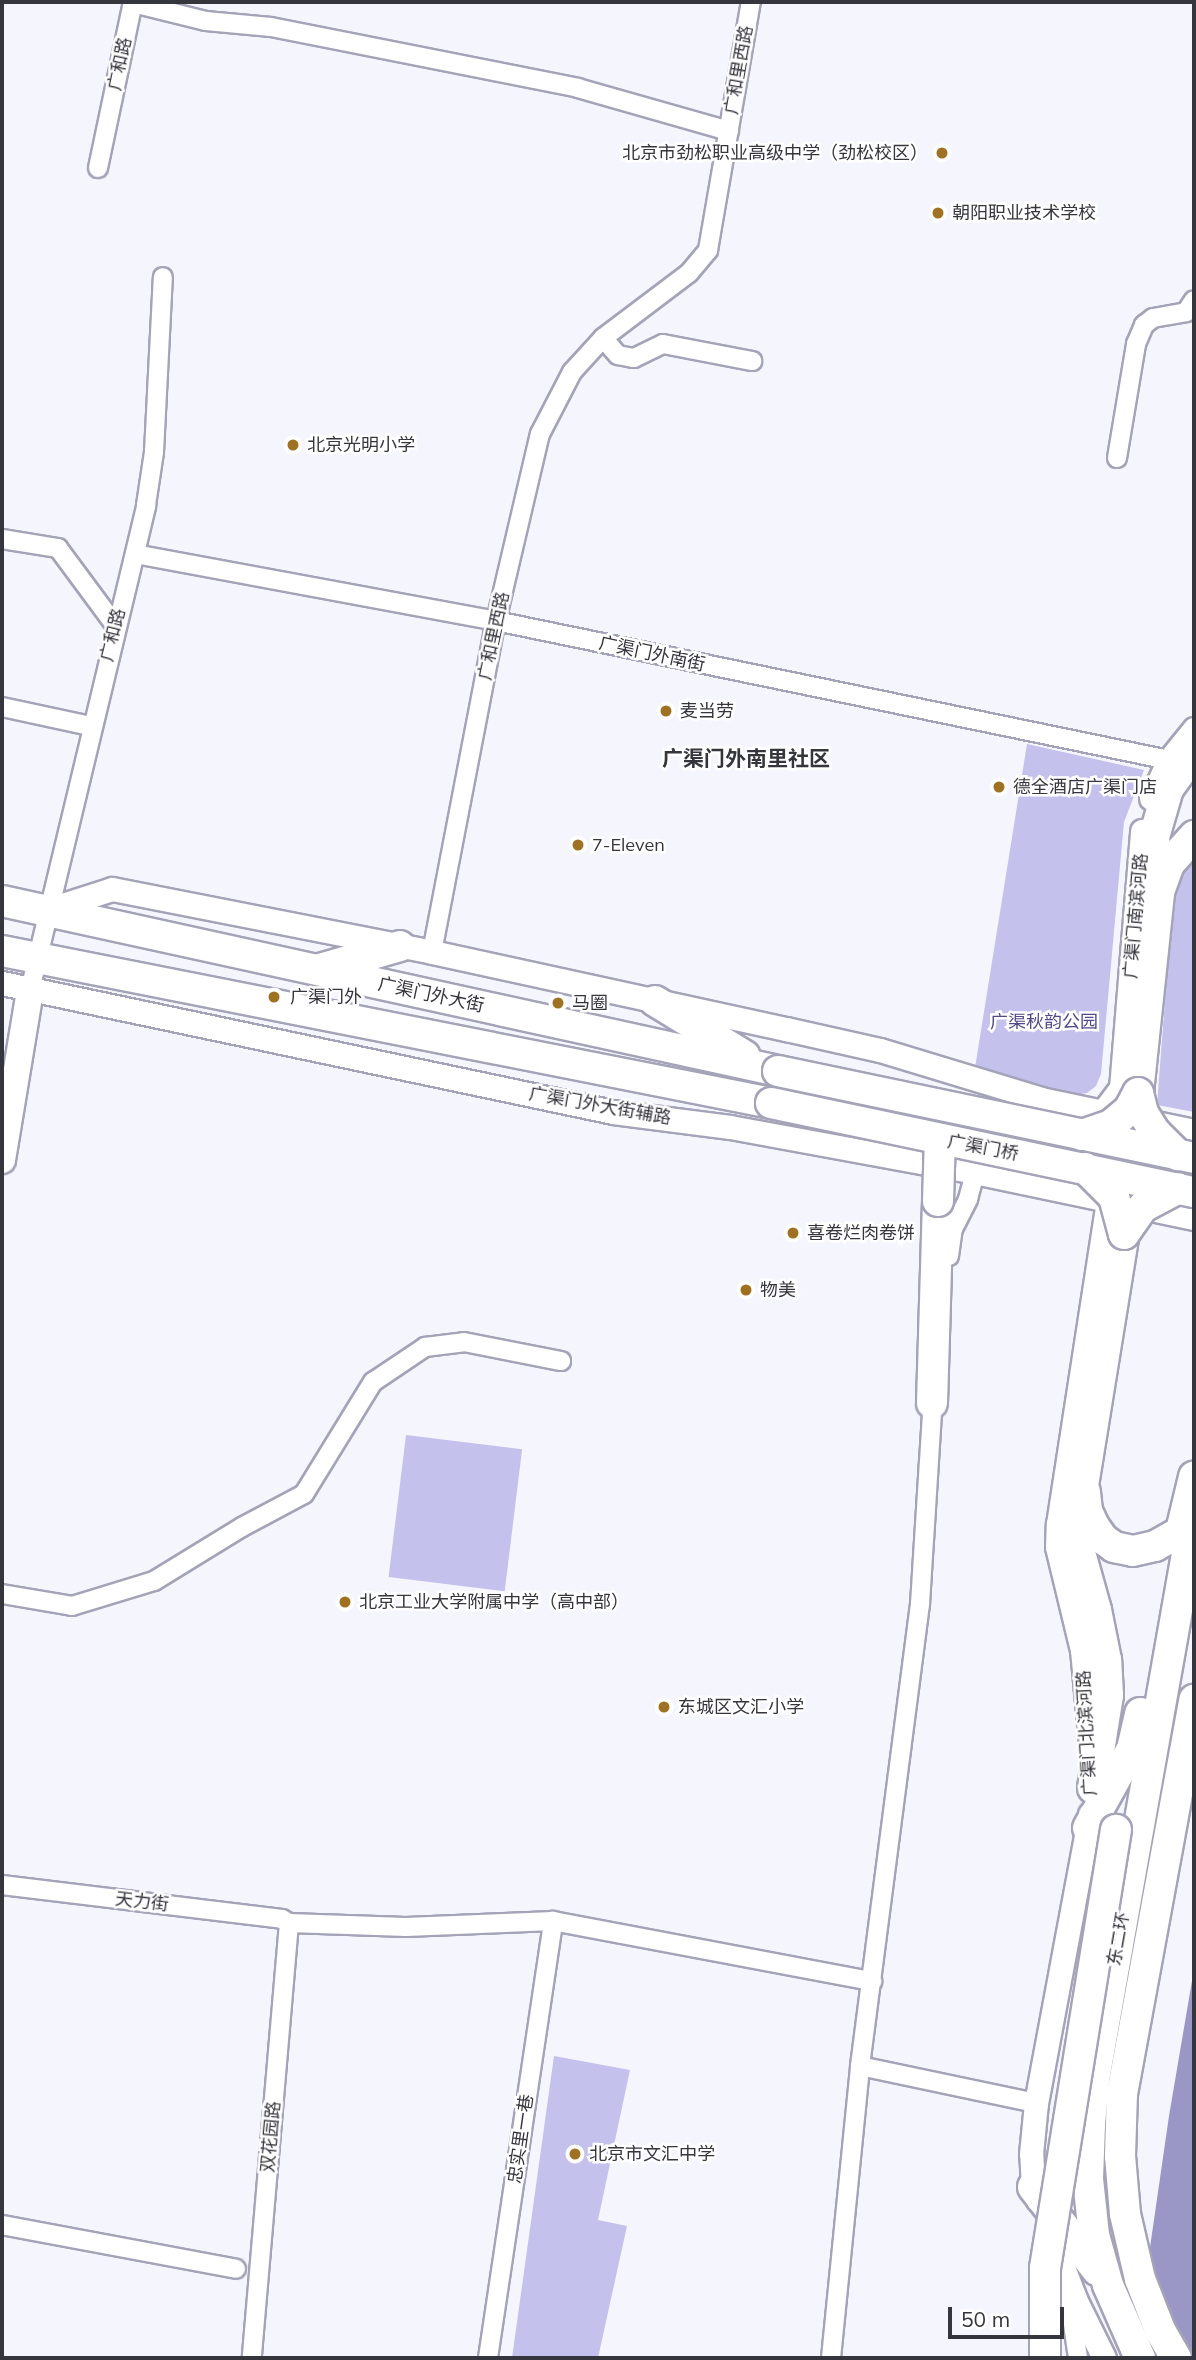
<!DOCTYPE html>
<meta charset="utf-8">
<style>
body{margin:0}
#map{position:relative;width:1196px;height:2360px;overflow:hidden;background:#f5f5fe;font-family:Mulish,"Noto Sans SC",sans-serif}
div>[style]{position:absolute}
.green>*{inset:0;background:#c4c1ec;transform-origin:0 0}
.water>*{inset:0;background:#9a97c6}
.roads{filter:drop-shadow(2px 0 #a4a3b7) drop-shadow(-2px 0 #a4a3b7) drop-shadow(0 2px #a4a3b7) drop-shadow(0 -2px #a4a3b7)}
.minor>*{height:18px;margin:-9px;padding:0 9px;transform-origin:9px;border-radius:9px;background:#fff}
.tertiary>*{height:23px;margin:-11.5px;padding:0 11.5px;transform-origin:11.5px;border-radius:11.5px;background:#fff}
.secondary>*{height:26px;margin:-13px;padding:0 13px;transform-origin:13px;border-radius:13px;background:#fff}
.primary>*{height:30px;margin:-15px;padding:0 15px;transform-origin:15px;border-radius:15px;background:#fff}
.trunk>*{height:30px;margin:-15px;padding:0 15px;transform-origin:15px;border-radius:15px;background:#fff}
.bridges{filter:drop-shadow(2px 0 #a4a3b7) drop-shadow(-2px 0 #a4a3b7) drop-shadow(0 2px #a4a3b7) drop-shadow(0 -2px #a4a3b7)}
.primary-bridge>*{height:30px;margin:-15px;padding:0 15px;transform-origin:15px;border-radius:15px;background:#fff}
.trunk-bridge>*{height:30px;margin:-15px;padding:0 15px;transform-origin:15px;border-radius:15px;background:#fff}
.dots>*{width:19px;height:19px;translate:-50% -50%;box-sizing:border-box;border:4px solid #fff;border-radius:50%}
span{translate:-50% -50%;white-space:nowrap;text-align:center;line-height:1.15;-webkit-text-stroke:5px #fff;paint-order:stroke}
.street-label{font-size:18px;color:#35353d}
.poi-label{font-size:18px;color:#35353d}
.right{translate:-100% -50%;text-align:right}
.left{translate:0 -50%;text-align:left}
.park-label{font-size:18px;color:#534b89}
.quarter-label{font-size:21px;color:#35353d;font-weight:700}
.frame{position:absolute;inset:0;border:4px solid #35353d;pointer-events:none}
.scale{position:absolute;left:948px;top:2307px;width:116px;height:32px;box-sizing:border-box;border:4px solid #35353d;border-top:0;padding-left:9px;font-size:21px;line-height:24px;white-space:nowrap;color:#35353d;-webkit-text-stroke:5px #fff;paint-order:stroke}
</style>
<div id="map">
<div class="green">
<i style="clip-path:polygon(1027px 744px,1144px 770px,1124px 822px,1101px 1074px,1096px 1086px,1087px 1093px,1075px 1095px,974px 1074px)"></i>
<i style="clip-path:polygon(1194px 843px,1194px 1112px,1157px 1105px,1175px 869px)"></i>
<i style="left:406px;top:1435px;width:117px;height:143px;rotate:7deg"></i>
<i style="clip-path:polygon(554px 2056px,630px 2070px,598px 2220px,627px 2226px,598px 2358px,512px 2358px)"></i>
</div>
<div class="water">
<i style="clip-path:polygon(1194px 1969px,1194px 2358px,1134px 2358px,1169px 2116px)"></i>
</div>
<div class="roads">
<div class="minor">
<i style="left:133px;top:3px;width:75px;rotate:13.9deg"></i>
<i style="left:206px;top:21px;width:65px;rotate:5.3deg"></i>
<i style="left:271px;top:27px;width:313px;rotate:11.2deg"></i>
<i style="left:578px;top:88px;width:157px;rotate:15.9deg"></i>
<i style="left:98px;top:168px;width:170px;rotate:-78.1deg"></i>
<i style="left:603px;top:338px;width:23px;rotate:49deg"></i>
<i style="left:618px;top:355px;width:16px;rotate:11deg"></i>
<i style="left:634px;top:358px;width:32px;rotate:-26deg"></i>
<i style="left:663px;top:344px;width:91px;rotate:10.8deg"></i>
<i style="left:1117px;top:458px;width:116px;rotate:-80.5deg"></i>
<i style="left:1136px;top:344px;width:21px;rotate:-67deg"></i>
<i style="left:1144px;top:325px;width:11px;rotate:-38deg"></i>
<i style="left:1153px;top:318px;width:34px;rotate:-10deg"></i>
<i style="left:1186px;top:312px;width:14px;rotate:-56deg"></i>
<i style="left:2px;top:539px;width:57px;rotate:9.1deg"></i>
<i style="left:58px;top:548px;width:96px;rotate:53.5deg"></i>
<i style="left:135px;top:554px;width:367px;rotate:10.5deg"></i>
<i style="left:496px;top:621px;width:687px;rotate:11.67deg"></i>
<i style="left:2px;top:707px;width:91px;rotate:12.1deg"></i>
<i style="left:432px;top:952px;width:337px;rotate:-79.1deg"></i>
<i style="left:496px;top:621px;width:192px;rotate:-76.8deg"></i>
<i style="left:540px;top:434px;width:70px;rotate:-62.7deg"></i>
<i style="left:572px;top:372px;width:46px;rotate:-47.6deg"></i>
<i style="left:603px;top:338px;width:108px;rotate:-37.1deg"></i>
<i style="left:689px;top:273px;width:30px;rotate:-50deg"></i>
<i style="left:708px;top:250px;width:252px;rotate:-80.2deg"></i>
<i style="left:30px;top:990px;width:499px;rotate:-76.5deg"></i>
<i style="left:146px;top:505px;width:54px;rotate:-81.4deg"></i>
<i style="left:154px;top:452px;width:175px;rotate:-87.1deg"></i>
<i style="left:949px;top:1256px;width:27px;rotate:-82deg"></i>
<i style="left:953px;top:1229px;width:34px;rotate:-63deg"></i>
<i style="left:968px;top:1199px;width:28px;rotate:-75deg"></i>
<i style="left:2px;top:1594px;width:71px;rotate:9.7deg"></i>
<i style="left:72px;top:1606px;width:86px;rotate:-17deg"></i>
<i style="left:154px;top:1581px;width:103px;rotate:-31.5deg"></i>
<i style="left:242px;top:1527px;width:70px;rotate:-28deg"></i>
<i style="left:304px;top:1494px;width:132px;rotate:-58.4deg"></i>
<i style="left:373px;top:1382px;width:63px;rotate:-33.9deg"></i>
<i style="left:425px;top:1347px;width:39px;rotate:-7deg"></i>
<i style="left:464px;top:1342px;width:99px;rotate:11.1deg"></i>
<i style="left:2px;top:1885px;width:282px;rotate:6.9deg"></i>
<i style="left:282px;top:1919px;width:8px;rotate:30deg"></i>
<i style="left:289px;top:1923px;width:437px;rotate:94.9deg"></i>
<i style="left:289px;top:1923px;width:117px;rotate:2deg"></i>
<i style="left:406px;top:1927px;width:147px;rotate:-2.3deg"></i>
<i style="left:553px;top:1921px;width:325px;rotate:10.7deg"></i>
<i style="left:860px;top:2066px;width:466px;rotate:-82.6deg"></i>
<i style="left:920px;top:1604px;width:209px;rotate:-86.4deg"></i>
<i style="left:2px;top:2225px;width:238px;rotate:10.6deg"></i>
<i style="left:1069px;top:2297px;width:62px;rotate:81.6deg"></i>
<i style="left:488px;top:2358px;width:442px;rotate:-81.5deg"></i>
<i style="left:831px;top:2358px;width:293px;rotate:-84.3deg"></i>
<i style="left:860px;top:2066px;width:180px;rotate:11.9deg"></i>
</div>
<div class="tertiary">
<i style="left:1151px;top:798px;width:42px;rotate:-64.7deg"></i>
<i style="left:1169px;top:760px;width:40px;rotate:-51deg"></i>
<i style="left:47px;top:910px;width:68px;rotate:-17.9deg"></i>
<i style="left:112px;top:889px;width:326px;rotate:11.1deg"></i>
<i style="left:432px;top:952px;width:362px;rotate:12.3deg"></i>
<i style="left:786px;top:1029px;width:96px;rotate:12.6deg"></i>
<i style="left:880px;top:1050px;width:168px;rotate:16.9deg"></i>
<i style="left:1041px;top:1099px;width:156px;rotate:11.8deg"></i>
<i style="left:2px;top:983px;width:624px;rotate:11.92deg"></i>
<i style="left:613px;top:1112px;width:118px;rotate:7.3deg"></i>
<i style="left:730px;top:1127px;width:249px;rotate:10.4deg"></i>
<i style="left:975px;top:1172px;width:224px;rotate:11.9deg"></i>
<i style="left:1091px;top:1745px;width:95px;rotate:-95.4deg"></i>
<i style="left:1082px;top:1650px;width:106px;rotate:-103.6deg"></i>
<i style="left:1057px;top:1547px;width:23px;rotate:-88deg"></i>
<i style="left:1058px;top:1524px;width:328px;rotate:-81.2deg"></i>
<i style="left:1108px;top:1200px;width:36px;rotate:-138deg"></i>
<i style="left:1081px;top:1176px;width:15px;rotate:-106deg"></i>
<i style="left:1077px;top:1162px;width:21px;rotate:-79deg"></i>
<i style="left:1081px;top:1141px;width:66px;rotate:-53deg"></i>
<i style="left:1121px;top:1088px;width:258px;rotate:-85.3deg"></i>
<i style="left:1038px;top:2200px;width:14px;rotate:-111deg"></i>
<i style="left:1033px;top:2187px;width:33px;rotate:-93deg"></i>
<i style="left:1031px;top:2154px;width:51px;rotate:-84.4deg"></i>
<i style="left:1036px;top:2103px;width:294px;rotate:-79.4deg"></i>
<i style="left:1050px;top:2233px;width:73px;rotate:69.1deg"></i>
<i style="left:1076px;top:2301px;width:64px;rotate:63.8deg"></i>
</div>
<div class="secondary">
<i style="left:2px;top:1160px;width:172px;rotate:-80.6deg"></i>
</div>
<div class="primary">
<i style="left:2px;top:901px;width:794px;rotate:12.36deg"></i>
<i style="left:2px;top:951px;width:784px;rotate:11.18deg"></i>
<i style="left:320px;top:969px;width:83px;rotate:-16deg"></i>
<i style="left:655px;top:1001px;width:105px;rotate:31.4deg"></i>
<i style="left:932px;top:1403px;width:202px;rotate:-88.3deg"></i>
</div>
<div class="trunk">
<i style="left:1160px;top:889px;width:27px;rotate:-70deg"></i>
<i style="left:1169px;top:864px;width:38px;rotate:-48deg"></i>
<i style="left:1138px;top:1093px;width:201px;rotate:-84deg"></i>
<i style="left:1159px;top:893px;width:56px;rotate:-95.1deg"></i>
<i style="left:1154px;top:837px;width:50px;rotate:-73.7deg"></i>
<i style="left:1168px;top:789px;width:44px;rotate:-54.2deg"></i>
<i style="left:1085px;top:1492px;width:19px;rotate:84deg"></i>
<i style="left:1087px;top:1511px;width:17px;rotate:65deg"></i>
<i style="left:1094px;top:1526px;width:16px;rotate:55deg"></i>
<i style="left:1103px;top:1539px;width:14px;rotate:36deg"></i>
<i style="left:1114px;top:1547px;width:19px;rotate:12deg"></i>
<i style="left:1133px;top:1551px;width:23px;rotate:-13deg"></i>
<i style="left:1155px;top:1546px;width:29px;rotate:-29deg"></i>
<i style="left:1181px;top:1531px;width:56px;rotate:-76.5deg"></i>
<i style="left:1093px;top:1788px;width:94px;rotate:-80.8deg"></i>
<i style="left:1108px;top:1695px;width:35px;rotate:-93deg"></i>
<i style="left:1106px;top:1660px;width:51px;rotate:-101.3deg"></i>
<i style="left:1096px;top:1610px;width:78px;rotate:-105.6deg"></i>
<i style="left:1075px;top:1535px;width:305px;rotate:-80.8deg"></i>
<i style="left:1088px;top:1828px;width:90px;rotate:-60.9deg"></i>
<i style="left:1132px;top:1749px;width:37px;rotate:-77deg"></i>
<i style="left:1033px;top:2187px;width:105px;rotate:52.4deg"></i>
<i style="left:1140px;top:2358px;width:80px;rotate:-113.7deg"></i>
<i style="left:1108px;top:2285px;width:52px;rotate:-105.6deg"></i>
<i style="left:1094px;top:2235px;width:56px;rotate:-96.1deg"></i>
<i style="left:1088px;top:2179px;width:55px;rotate:-87.9deg"></i>
<i style="left:1090px;top:2124px;width:44px;rotate:-84.8deg"></i>
<i style="left:1094px;top:2080px;width:575px;rotate:-79.98deg"></i>
<i style="left:1176px;top:2358px;width:32px;rotate:-120deg"></i>
<i style="left:1160px;top:2330px;width:55px;rotate:-111.4deg"></i>
<i style="left:1140px;top:2279px;width:67px;rotate:-103deg"></i>
<i style="left:1125px;top:2214px;width:58px;rotate:-94.9deg"></i>
<i style="left:1120px;top:2156px;width:62px;rotate:-88.2deg"></i>
<i style="left:1122px;top:2094px;width:401px;rotate:-79.6deg"></i>
</div>
</div>
<div class="bridges">
<div class="primary-bridge">
<i style="left:778px;top:1071px;width:425px;rotate:11.8deg"></i>
<i style="left:771px;top:1103px;width:432px;rotate:11.9deg"></i>
<i style="left:938px;top:1201px;width:62px;rotate:-88.2deg"></i>
</div>
<div class="trunk-bridge">
<i style="left:1138px;top:1093px;width:21px;rotate:76deg"></i>
<i style="left:1143px;top:1113px;width:22px;rotate:58deg"></i>
<i style="left:1155px;top:1132px;width:33px;rotate:45deg"></i>
<i style="left:1082px;top:1135px;width:31px;rotate:-19deg"></i>
<i style="left:1111px;top:1125px;width:23px;rotate:-40deg"></i>
<i style="left:1129px;top:1110px;width:19px;rotate:-62deg"></i>
<i style="left:1085px;top:1168px;width:41px;rotate:45deg"></i>
<i style="left:1114px;top:1197px;width:38px;rotate:75deg"></i>
<i style="left:1124px;top:1234px;width:33px;rotate:-55deg"></i>
<i style="left:1143px;top:1207px;width:40px;rotate:-28deg"></i>
<i style="left:1045px;top:2358px;width:90px;rotate:-90deg"></i>
<i style="left:1045px;top:2268px;width:444px;rotate:-80.8deg"></i>
</div>
</div>
<div class="dots">
<i style="left:942px;top:153px;background:#9e7222"></i>
<i style="left:938px;top:213px;background:#9e7222"></i>
<i style="left:293px;top:445px;background:#9e7222"></i>
<i style="left:666px;top:711px;background:#9e7222"></i>
<i style="left:999px;top:787px;background:#9e7222"></i>
<i style="left:578px;top:845px;background:#9e7222"></i>
<i style="left:274px;top:997px;background:#9e7222"></i>
<i style="left:558px;top:1003px;background:#9e7222"></i>
<i style="left:793px;top:1233px;background:#9e7222"></i>
<i style="left:746px;top:1290px;background:#9e7222"></i>
<i style="left:345px;top:1602px;background:#9e7222"></i>
<i style="left:664px;top:1707px;background:#9e7222"></i>
<i style="left:575px;top:2154px;background:#9e7222"></i>
</div>
<div class="street-label">
<span style="left:120px;top:64px;rotate:-78deg">广和路</span>
<span style="left:739px;top:70px;rotate:-80deg">广和里西路</span>
<span style="left:113px;top:635px;rotate:-76deg">广和路</span>
<span style="left:494px;top:636px;rotate:-78deg">广和里西路</span>
<span style="left:652px;top:654px;rotate:12deg">广渠门外南街</span>
<span style="left:1136px;top:916px;rotate:-85deg">广渠门南滨河路</span>
<span style="left:431px;top:995px;rotate:12deg">广渠门外大街</span>
<span style="left:600px;top:1106px;rotate:10deg">广渠门外大街辅路</span>
<span style="left:983px;top:1148px;rotate:11deg">广渠门桥</span>
<span style="left:1087px;top:1733px;rotate:-93deg">广渠门北滨河路</span>
<span style="left:142px;top:1902px;rotate:7deg">天力街</span>
<span style="left:1119px;top:1939px;rotate:-80deg">东二环</span>
<span style="left:271px;top:2137px;rotate:-85deg">双花园路</span>
<span style="left:521px;top:2139px;rotate:-82deg">忠实里一巷</span>
</div>
<div class="poi-label">
<span class="right" style="left:928px;top:153px">北京市劲松职业高级中学（劲松校区）</span>
<span class="left" style="left:952px;top:213px">朝阳职业技术学校</span>
<span class="left" style="left:307px;top:445px">北京光明小学</span>
<span class="left" style="left:680px;top:711px">麦当劳</span>
<span class="left" style="left:1013px;top:787px">德全酒店广渠门店</span>
<span class="left" style="left:592px;top:845px">7-Eleven</span>
<span class="left" style="left:290px;top:997px">广渠门外</span>
<span class="left" style="left:572px;top:1003px">马圈</span>
<span class="left" style="left:807px;top:1233px">喜卷烂肉卷饼</span>
<span class="left" style="left:760px;top:1290px">物美</span>
<span class="left" style="left:359px;top:1602px">北京工业大学附属中学（高中部）</span>
<span class="left" style="left:678px;top:1707px">东城区文汇小学</span>
<span class="left" style="left:589px;top:2154px">北京市文汇中学</span>
</div>
<div class="park-label">
<span style="left:1044px;top:1022px">广渠秋韵公园</span>
</div>
<div class="quarter-label">
<span style="left:746px;top:758px">广渠门外南里社区</span>
</div>
<div class="frame"></div>
<div class="scale">50 m</div>
</div>
